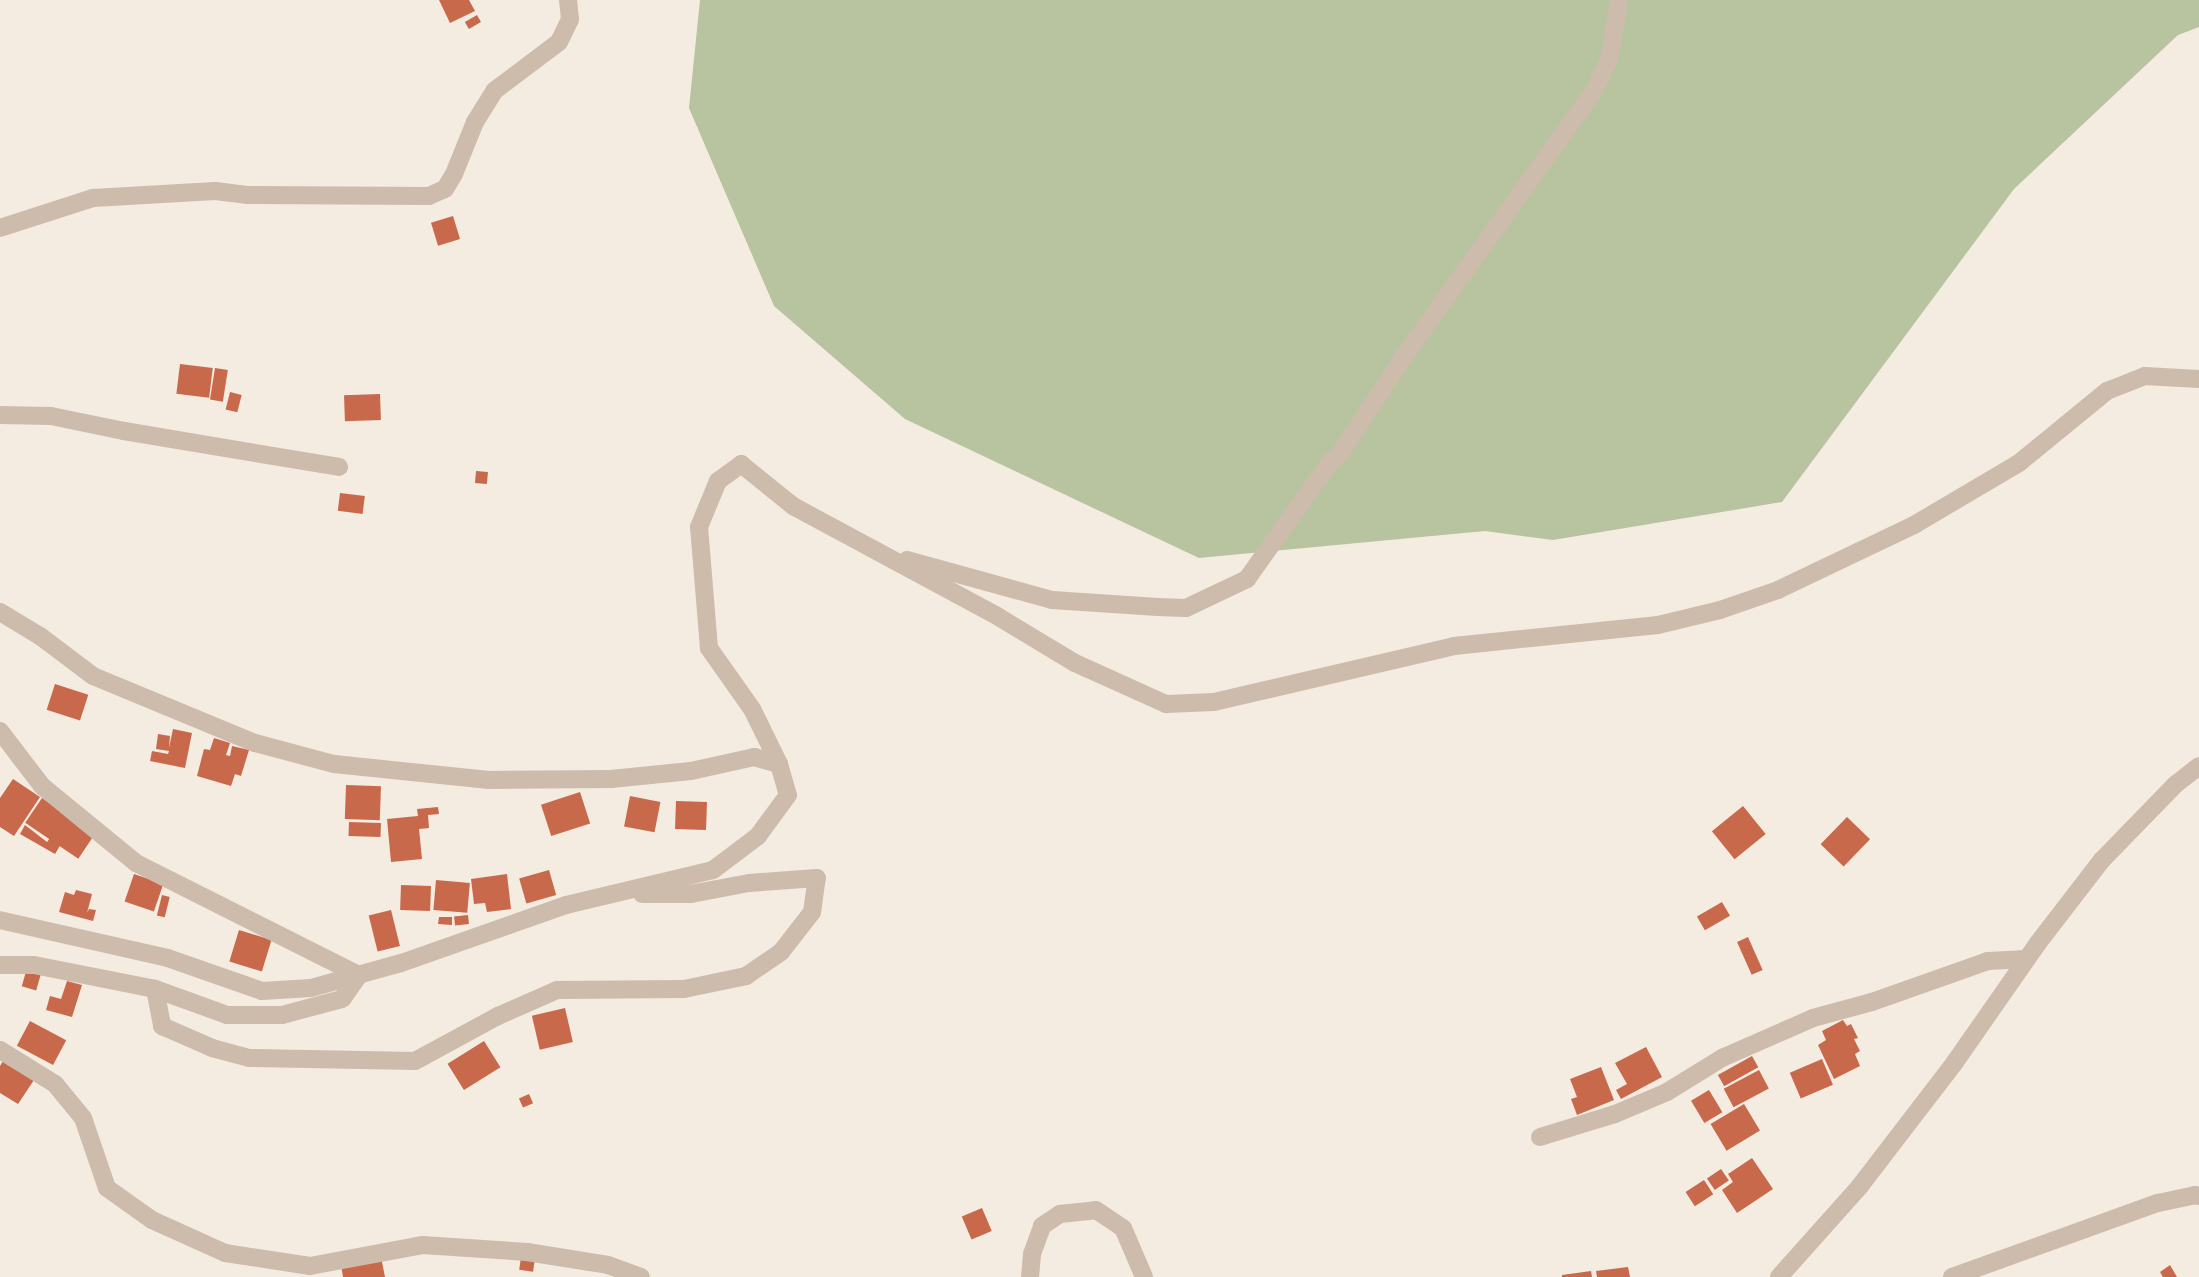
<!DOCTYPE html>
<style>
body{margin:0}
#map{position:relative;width:2199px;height:1277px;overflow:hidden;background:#f4ebe1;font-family:"Varela Round",sans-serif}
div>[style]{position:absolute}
.green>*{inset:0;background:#b8c4a0}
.building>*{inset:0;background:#c8694b;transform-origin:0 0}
.minor>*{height:18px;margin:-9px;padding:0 9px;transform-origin:9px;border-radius:9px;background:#cdbbac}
span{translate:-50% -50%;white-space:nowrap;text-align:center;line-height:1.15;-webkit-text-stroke:6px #fbf5ee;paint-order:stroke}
</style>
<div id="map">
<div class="green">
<i style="clip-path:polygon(700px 0,2199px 0,2199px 27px,2178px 35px,2014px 189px,1782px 502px,1553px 540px,1485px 531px,1199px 558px,905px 419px,774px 306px,689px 108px)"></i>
</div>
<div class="building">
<i style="clip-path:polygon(439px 0,469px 0,475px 11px,450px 23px)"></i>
<i style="left:477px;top:15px;width:8px;height:14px;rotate:60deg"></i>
<i style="left:453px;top:216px;width:24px;height:23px;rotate:73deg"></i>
<i style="left:180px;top:364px;width:33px;height:30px;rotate:7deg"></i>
<i style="left:215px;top:368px;width:13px;height:32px;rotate:9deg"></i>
<i style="left:230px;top:392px;width:12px;height:18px;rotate:14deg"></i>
<i style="left:380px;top:394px;width:26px;height:36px;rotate:88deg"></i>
<i style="left:476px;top:471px;width:12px;height:12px;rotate:5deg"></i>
<i style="left:340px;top:493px;width:25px;height:18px;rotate:7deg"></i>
<i style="left:55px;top:684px;width:35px;height:27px;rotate:18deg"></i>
<i style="clip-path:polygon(173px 729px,192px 733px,185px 768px,150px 761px,152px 751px,168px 754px,169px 751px,156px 749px,158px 734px,170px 736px,169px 748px)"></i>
<i style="clip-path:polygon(214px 738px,230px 743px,226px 755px,230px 756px,232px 746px,249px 750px,241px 776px,235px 774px,231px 786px,197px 776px,204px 749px,210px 750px)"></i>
<i style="clip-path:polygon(13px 779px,40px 797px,14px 836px,0 827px,0 798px)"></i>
<i style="left:346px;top:785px;width:35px;height:34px;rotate:2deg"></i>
<i style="left:580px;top:792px;width:33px;height:41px;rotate:72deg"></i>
<i style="left:630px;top:796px;width:31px;height:31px;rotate:11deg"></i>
<i style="left:42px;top:798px;width:64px;height:30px;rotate:34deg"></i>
<i style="left:676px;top:801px;width:31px;height:28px;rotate:2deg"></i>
<i style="left:1743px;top:806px;width:36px;height:40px;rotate:51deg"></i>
<i style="clip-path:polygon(438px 807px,439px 814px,428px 815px,429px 828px,419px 829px,422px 859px,391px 862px,387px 819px,418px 816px,417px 809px)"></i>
<i style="left:1847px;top:817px;width:32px;height:38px;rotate:44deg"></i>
<i style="left:349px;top:822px;width:32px;height:14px;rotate:2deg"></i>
<i style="clip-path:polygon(25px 825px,47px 842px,50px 838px,61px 844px,55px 854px,20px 834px)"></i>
<i style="left:549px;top:870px;width:26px;height:31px;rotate:74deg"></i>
<i style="left:134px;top:874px;width:31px;height:29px;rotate:19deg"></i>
<i style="clip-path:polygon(507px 874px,511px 909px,487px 912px,485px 903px,474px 904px,471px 879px)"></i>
<i style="left:436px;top:880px;width:34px;height:30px;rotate:5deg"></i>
<i style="left:401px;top:885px;width:30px;height:25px;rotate:2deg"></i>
<i style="clip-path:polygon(76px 890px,92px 894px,87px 913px,89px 909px,96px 910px,93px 921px,59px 912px,65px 892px,74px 895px)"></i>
<i style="left:162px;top:895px;width:8px;height:21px;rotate:14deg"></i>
<i style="left:1722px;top:902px;width:16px;height:29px;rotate:60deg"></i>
<i style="left:391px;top:910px;width:37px;height:23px;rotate:76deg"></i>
<i style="left:468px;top:915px;width:9px;height:14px;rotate:84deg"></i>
<i style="clip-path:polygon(439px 917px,452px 917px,452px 925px,438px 924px)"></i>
<i style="left:239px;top:930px;width:34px;height:33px;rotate:17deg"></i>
<i style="left:1748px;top:937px;width:36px;height:12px;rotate:66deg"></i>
<i style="left:27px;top:968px;width:15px;height:19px;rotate:16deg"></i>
<i style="clip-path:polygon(67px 981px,82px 985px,72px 1017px,46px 1010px,50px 996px,61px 999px)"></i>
<i style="left:565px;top:1008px;width:35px;height:34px;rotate:77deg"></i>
<i style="clip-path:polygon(1843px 1020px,1847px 1026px,1851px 1024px,1858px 1038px,1854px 1039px,1860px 1051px,1855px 1054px,1860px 1066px,1834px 1079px,1818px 1045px,1826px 1040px,1822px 1031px)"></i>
<i style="left:30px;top:1021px;width:41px;height:28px;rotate:28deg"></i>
<i style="left:484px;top:1041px;width:31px;height:43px;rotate:58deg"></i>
<i style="clip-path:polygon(1646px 1047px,1662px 1077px,1621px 1099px,1616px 1090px,1627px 1084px,1615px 1063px)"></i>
<i style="left:1752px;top:1056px;width:13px;height:39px;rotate:61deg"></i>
<i style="left:1822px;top:1059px;width:28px;height:35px;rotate:67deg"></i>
<i style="clip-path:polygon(3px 1061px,34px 1080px,18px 1104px,0 1093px,0 1066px)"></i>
<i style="clip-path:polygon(1601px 1067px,1614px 1100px,1577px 1115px,1571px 1099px,1577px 1097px,1570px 1079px)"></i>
<i style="left:1759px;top:1070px;width:21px;height:40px;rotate:62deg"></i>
<i style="left:1709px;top:1090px;width:26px;height:21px;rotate:59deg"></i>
<i style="left:529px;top:1094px;width:10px;height:11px;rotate:66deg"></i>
<i style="left:1744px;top:1104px;width:31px;height:39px;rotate:59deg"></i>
<i style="clip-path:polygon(1752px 1158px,1773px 1189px,1737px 1213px,1722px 1190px,1733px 1182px,1728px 1174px)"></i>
<i style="left:1721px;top:1169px;width:14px;height:17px;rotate:56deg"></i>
<i style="left:1704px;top:1180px;width:17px;height:22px;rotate:57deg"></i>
<i style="left:982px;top:1208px;width:25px;height:22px;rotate:67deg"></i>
<i style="clip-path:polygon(381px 1257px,385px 1277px,343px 1277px,341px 1265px)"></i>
<i style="left:521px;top:1257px;width:14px;height:13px;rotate:8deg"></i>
<i style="clip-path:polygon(2170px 1265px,2177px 1277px,2163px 1277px,2160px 1272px)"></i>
<i style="clip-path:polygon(1628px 1267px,1630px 1277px,1597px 1277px,1596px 1271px)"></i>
<i style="clip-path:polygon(1591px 1271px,1592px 1277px,1562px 1277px,1562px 1275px)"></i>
</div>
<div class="minor">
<i style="left:0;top:228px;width:98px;rotate:-17.9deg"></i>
<i style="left:93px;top:198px;width:122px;rotate:-3.3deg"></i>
<i style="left:215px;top:191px;width:32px;rotate:7deg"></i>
<i style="left:247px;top:195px;width:182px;rotate:0.3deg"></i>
<i style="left:429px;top:196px;width:17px;rotate:-24deg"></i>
<i style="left:445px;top:189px;width:17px;rotate:-59deg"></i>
<i style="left:454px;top:174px;width:56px;rotate:-68deg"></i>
<i style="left:475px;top:122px;width:36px;rotate:-58deg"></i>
<i style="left:494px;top:91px;width:81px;rotate:-37deg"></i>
<i style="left:559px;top:42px;width:25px;rotate:-64deg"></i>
<i style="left:570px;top:19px;width:19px;rotate:-96deg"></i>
<i style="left:0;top:415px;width:51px;rotate:1.1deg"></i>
<i style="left:51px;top:416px;width:75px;rotate:11.6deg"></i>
<i style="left:124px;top:431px;width:218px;rotate:9.5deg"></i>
<i style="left:907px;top:560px;width:150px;rotate:15.4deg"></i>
<i style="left:1052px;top:600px;width:106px;rotate:3.8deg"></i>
<i style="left:1158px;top:607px;width:28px;rotate:2deg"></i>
<i style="left:1186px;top:608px;width:68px;rotate:-25.4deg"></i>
<i style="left:1247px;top:579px;width:145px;rotate:-54.6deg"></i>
<i style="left:1331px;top:461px;width:11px;rotate:-38deg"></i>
<i style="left:1340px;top:454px;width:113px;rotate:-56.9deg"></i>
<i style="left:1402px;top:359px;width:330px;rotate:-54.4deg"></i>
<i style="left:1594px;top:91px;width:38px;rotate:-65deg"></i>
<i style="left:1610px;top:56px;width:57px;rotate:-80.9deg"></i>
<i style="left:0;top:612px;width:47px;rotate:31deg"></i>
<i style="left:40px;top:636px;width:66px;rotate:37deg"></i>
<i style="left:93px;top:676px;width:175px;rotate:22.5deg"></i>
<i style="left:255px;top:743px;width:82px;rotate:14.9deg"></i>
<i style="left:334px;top:764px;width:156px;rotate:5.9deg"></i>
<i style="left:489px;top:780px;width:122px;rotate:-0.5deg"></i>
<i style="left:611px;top:779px;width:80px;rotate:-5.7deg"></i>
<i style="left:691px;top:771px;width:65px;rotate:-12.5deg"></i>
<i style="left:754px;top:757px;width:26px;rotate:16deg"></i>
<i style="left:779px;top:764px;width:32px;rotate:74deg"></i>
<i style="left:788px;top:795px;width:51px;rotate:126.2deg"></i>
<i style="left:758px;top:836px;width:56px;rotate:142.9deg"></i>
<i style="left:713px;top:870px;width:151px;rotate:166.6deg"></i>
<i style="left:566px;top:905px;width:175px;rotate:160.6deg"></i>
<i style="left:401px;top:963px;width:93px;rotate:164.5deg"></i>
<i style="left:311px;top:988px;width:49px;rotate:176.5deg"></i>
<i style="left:262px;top:991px;width:100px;rotate:-160.7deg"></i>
<i style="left:168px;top:958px;width:172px;rotate:-167.3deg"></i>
<i style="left:0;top:731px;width:69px;rotate:52.6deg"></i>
<i style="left:42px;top:786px;width:122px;rotate:39.3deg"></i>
<i style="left:136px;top:863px;width:250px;rotate:26.7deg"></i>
<i style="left:359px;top:975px;width:29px;rotate:125deg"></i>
<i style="left:342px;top:999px;width:62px;rotate:165.1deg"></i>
<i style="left:282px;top:1015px;width:55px;rotate:180deg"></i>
<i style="left:227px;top:1015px;width:77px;rotate:-160.1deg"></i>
<i style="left:155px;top:989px;width:38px;rotate:79deg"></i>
<i style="left:162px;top:1026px;width:55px;rotate:23.7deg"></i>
<i style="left:212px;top:1048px;width:39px;rotate:15deg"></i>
<i style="left:250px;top:1058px;width:165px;rotate:1deg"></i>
<i style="left:415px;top:1061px;width:94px;rotate:-28.5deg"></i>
<i style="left:498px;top:1016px;width:64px;rotate:-23.8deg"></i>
<i style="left:557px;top:990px;width:127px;rotate:-0.5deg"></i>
<i style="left:684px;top:989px;width:63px;rotate:-11.8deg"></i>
<i style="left:746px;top:976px;width:42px;rotate:-34.4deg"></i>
<i style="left:781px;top:952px;width:51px;rotate:-52.2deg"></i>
<i style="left:812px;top:912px;width:34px;rotate:-82deg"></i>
<i style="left:817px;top:878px;width:68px;rotate:175.8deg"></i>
<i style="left:749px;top:883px;width:59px;rotate:169.3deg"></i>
<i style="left:691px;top:894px;width:49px;rotate:180deg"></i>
<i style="left:779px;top:764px;width:61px;rotate:-116.1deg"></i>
<i style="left:752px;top:709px;width:75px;rotate:-125.2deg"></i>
<i style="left:709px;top:648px;width:121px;rotate:-94.7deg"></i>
<i style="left:699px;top:527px;width:50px;rotate:-67.6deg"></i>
<i style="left:718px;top:481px;width:29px;rotate:-36deg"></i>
<i style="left:741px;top:464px;width:67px;rotate:38.9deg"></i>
<i style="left:793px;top:506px;width:232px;rotate:28.3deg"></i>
<i style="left:997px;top:616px;width:91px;rotate:31.1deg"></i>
<i style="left:1075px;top:663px;width:100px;rotate:24.3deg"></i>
<i style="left:1166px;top:704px;width:48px;rotate:-2.4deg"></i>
<i style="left:1214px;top:702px;width:246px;rotate:-13.1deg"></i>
<i style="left:1454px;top:646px;width:205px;rotate:-5.9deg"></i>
<i style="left:1658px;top:625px;width:64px;rotate:-13.6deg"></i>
<i style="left:1720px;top:610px;width:61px;rotate:-19deg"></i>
<i style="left:1778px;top:590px;width:151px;rotate:-25.5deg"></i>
<i style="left:1914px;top:525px;width:122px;rotate:-30.6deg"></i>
<i style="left:2019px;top:463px;width:114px;rotate:-39.3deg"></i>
<i style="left:2107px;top:391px;width:41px;rotate:-21.5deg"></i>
<i style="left:2145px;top:376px;width:54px;rotate:3.2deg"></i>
<i style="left:0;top:965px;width:34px"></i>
<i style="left:34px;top:965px;width:123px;rotate:11.2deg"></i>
<i style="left:0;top:1050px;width:65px;rotate:31.7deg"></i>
<i style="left:55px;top:1084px;width:44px;rotate:50.5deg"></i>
<i style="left:83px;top:1118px;width:74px;rotate:71.1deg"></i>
<i style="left:107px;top:1188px;width:55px;rotate:35.4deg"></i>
<i style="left:152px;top:1220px;width:80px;rotate:24.3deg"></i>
<i style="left:225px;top:1253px;width:86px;rotate:8.7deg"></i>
<i style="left:310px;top:1266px;width:114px;rotate:-10.6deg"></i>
<i style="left:422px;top:1245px;width:105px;rotate:3.8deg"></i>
<i style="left:527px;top:1252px;width:82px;rotate:9.1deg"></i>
<i style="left:608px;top:1265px;width:35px;rotate:20deg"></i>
<i style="left:1540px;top:1137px;width:78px;rotate:-17deg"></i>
<i style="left:1615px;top:1114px;width:56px;rotate:-22.9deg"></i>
<i style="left:1667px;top:1092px;width:65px;rotate:-31.7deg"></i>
<i style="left:1722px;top:1058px;width:99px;rotate:-23.7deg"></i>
<i style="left:1813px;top:1018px;width:61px;rotate:-15.2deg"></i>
<i style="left:1872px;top:1002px;width:123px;rotate:-19.5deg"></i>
<i style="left:1988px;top:961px;width:39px;rotate:-3deg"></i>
<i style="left:1030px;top:1277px;width:23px;rotate:-85deg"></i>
<i style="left:1032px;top:1254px;width:30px;rotate:-70deg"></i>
<i style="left:1042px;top:1226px;width:22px;rotate:-34deg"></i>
<i style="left:1060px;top:1214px;width:36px;rotate:-6deg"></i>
<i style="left:1096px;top:1210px;width:32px;rotate:34deg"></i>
<i style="left:1123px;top:1228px;width:53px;rotate:66.8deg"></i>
<i style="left:1779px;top:1277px;width:122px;rotate:-48.3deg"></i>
<i style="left:1860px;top:1186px;width:156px;rotate:-52.5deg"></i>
<i style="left:1955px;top:1062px;width:145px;rotate:-55.1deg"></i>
<i style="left:2038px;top:943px;width:105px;rotate:-52.4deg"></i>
<i style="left:2102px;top:860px;width:106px;rotate:-45.8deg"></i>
<i style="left:2176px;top:784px;width:29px;rotate:-38deg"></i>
<i style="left:1952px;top:1277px;width:219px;rotate:-19.8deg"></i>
<i style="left:2158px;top:1203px;width:38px;rotate:-12deg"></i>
<i style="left:2195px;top:1195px;width:4px;rotate:14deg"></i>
</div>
</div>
